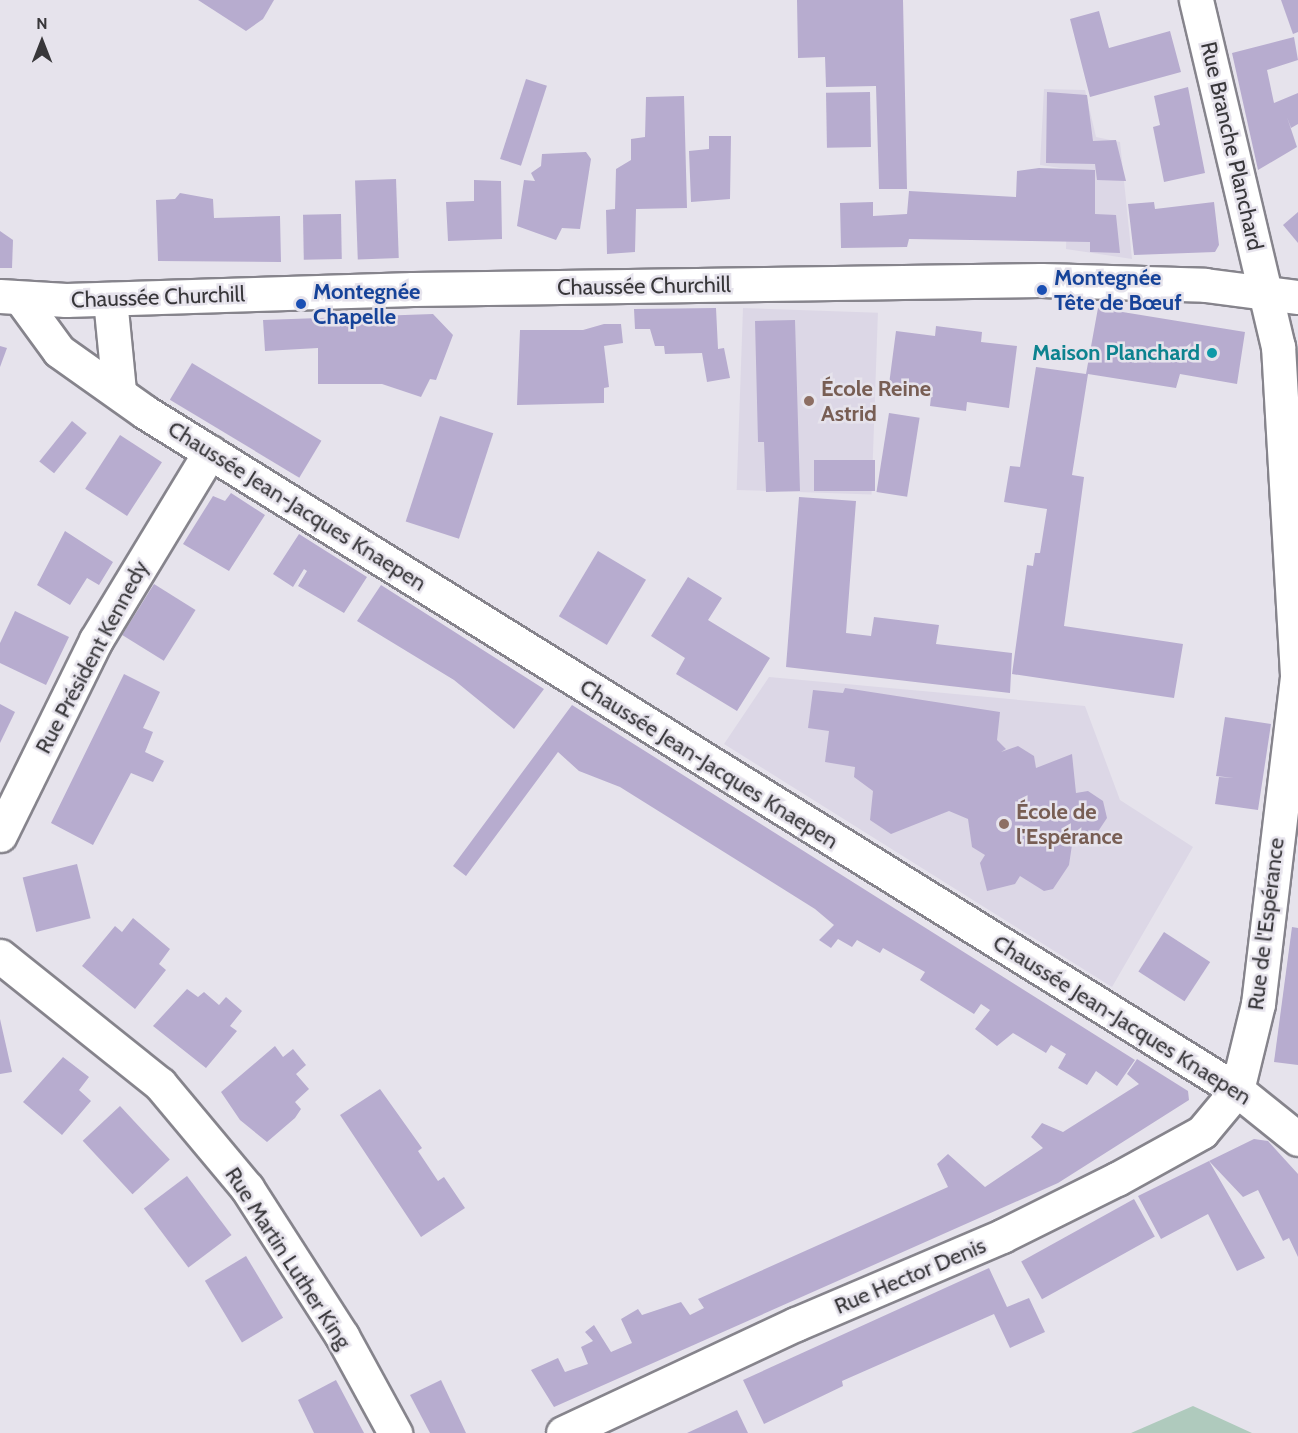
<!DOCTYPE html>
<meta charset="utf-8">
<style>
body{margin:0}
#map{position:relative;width:1298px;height:1433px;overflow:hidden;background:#e6e3ec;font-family:Cabin,sans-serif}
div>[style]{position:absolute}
.built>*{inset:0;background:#dcd7e6;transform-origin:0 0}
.green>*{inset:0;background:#afcabd}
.building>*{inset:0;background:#b7accf;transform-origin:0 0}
.roads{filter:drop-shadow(2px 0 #86848c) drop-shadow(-2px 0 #86848c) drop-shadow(0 2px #86848c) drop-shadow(0 -2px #86848c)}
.street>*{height:33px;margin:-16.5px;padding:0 16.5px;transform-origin:16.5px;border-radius:16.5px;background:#fff}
.secondary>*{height:33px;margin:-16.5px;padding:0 16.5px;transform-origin:16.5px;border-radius:16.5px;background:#fff}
.dots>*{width:16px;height:16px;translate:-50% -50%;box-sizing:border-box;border:3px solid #e6e3ec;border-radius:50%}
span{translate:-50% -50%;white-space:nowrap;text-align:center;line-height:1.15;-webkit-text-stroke:5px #e6e3ec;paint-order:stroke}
.street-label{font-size:22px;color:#38373a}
.transit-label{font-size:22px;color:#164399;font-weight:700}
.left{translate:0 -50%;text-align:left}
.culture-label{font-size:22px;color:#0d838f;font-weight:700}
.right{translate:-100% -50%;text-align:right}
.education-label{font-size:22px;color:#785e54;font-weight:700}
.north{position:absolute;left:12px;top:12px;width:60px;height:60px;-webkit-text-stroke:4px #e6e3ec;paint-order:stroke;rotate:0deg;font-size:16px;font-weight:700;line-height:24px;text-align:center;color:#38373a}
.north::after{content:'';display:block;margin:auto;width:21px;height:27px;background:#38373a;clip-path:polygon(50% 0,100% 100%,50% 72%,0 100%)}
</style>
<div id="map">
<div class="built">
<i style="clip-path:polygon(1044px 89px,1085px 90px,1096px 137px,1120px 142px,1132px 259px,1066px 249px,1068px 169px,1040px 165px)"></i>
<i style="left:743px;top:308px;width:135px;height:182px;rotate:2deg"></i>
<i style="clip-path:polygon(769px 677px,1085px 706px,1120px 800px,1193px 847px,1112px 987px,724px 744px)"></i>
</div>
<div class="green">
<i style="clip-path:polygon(1193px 1406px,1252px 1433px,1131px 1433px)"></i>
</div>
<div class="building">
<i style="clip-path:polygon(198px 0,274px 0,263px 19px,246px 31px)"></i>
<i style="clip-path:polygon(797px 0,903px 0,907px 189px,879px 189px,876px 86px,826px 87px,825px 57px,798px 58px)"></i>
<i style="clip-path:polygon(1281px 0,1298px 0,1298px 32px,1293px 34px)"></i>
<i style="clip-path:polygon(1099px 11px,1109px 48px,1170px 31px,1181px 72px,1090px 97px,1070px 19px)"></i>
<i style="clip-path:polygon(1294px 37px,1298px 60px,1267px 70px,1274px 103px,1298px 93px,1298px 124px,1291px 128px,1287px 117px,1297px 147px,1258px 170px,1232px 53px)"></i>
<i style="left:526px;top:79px;width:22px;height:84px;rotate:18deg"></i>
<i style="clip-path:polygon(1188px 87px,1205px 173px,1164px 182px,1153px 127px,1160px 125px,1154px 96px)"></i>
<i style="left:870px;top:92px;width:55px;height:44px;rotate:89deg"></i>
<i style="clip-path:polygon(1047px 92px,1087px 95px,1093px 141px,1116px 140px,1126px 181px,1097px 180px,1095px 164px,1046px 163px)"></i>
<i style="clip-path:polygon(684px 96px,687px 208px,636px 209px,635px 252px,607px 254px,606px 210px,615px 209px,616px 169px,631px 160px,631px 139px,645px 137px,646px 97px)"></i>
<i style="clip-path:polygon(709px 136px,731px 136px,730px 199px,691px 202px,689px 151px,709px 149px)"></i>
<i style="clip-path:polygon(586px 152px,591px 159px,580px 229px,562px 228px,556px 240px,517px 226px,524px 180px,535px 181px,531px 173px,541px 166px,542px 154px)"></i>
<i style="clip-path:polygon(1039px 168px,1095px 170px,1095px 214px,1116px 215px,1120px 253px,1090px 252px,1090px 242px,909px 239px,907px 247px,841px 248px,840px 203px,873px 202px,873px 216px,907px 214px,909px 191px,1016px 197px,1017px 171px)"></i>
<i style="left:396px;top:179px;width:79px;height:41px;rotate:88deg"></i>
<i style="clip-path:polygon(474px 180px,501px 181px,502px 239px,448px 241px,446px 202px,474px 201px)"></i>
<i style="clip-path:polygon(180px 193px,213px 199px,214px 218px,280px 216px,281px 262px,158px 261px,156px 200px,175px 199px)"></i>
<i style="clip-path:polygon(1154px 202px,1155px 209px,1214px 202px,1219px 245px,1215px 252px,1134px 255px,1128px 204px)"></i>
<i style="clip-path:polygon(1298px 212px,1298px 243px,1283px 225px)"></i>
<i style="left:341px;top:214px;width:45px;height:38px;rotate:89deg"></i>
<i style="clip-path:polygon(0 231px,13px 240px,12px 268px,0 268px)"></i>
<i style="clip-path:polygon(716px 308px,718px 349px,724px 348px,730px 378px,707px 382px,702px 353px,665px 354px,664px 346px,655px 346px,650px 329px,635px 329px,634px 309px)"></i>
<i style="clip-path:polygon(1098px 308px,1245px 332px,1237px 384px,1180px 374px,1176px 388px,1088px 374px,1072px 475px,1084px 477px,1064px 626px,1183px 644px,1174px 698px,1012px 674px,1027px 565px,1033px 566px,1035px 553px,1040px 553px,1047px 509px,1004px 502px,1010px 466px,1020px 467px,1036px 367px,1086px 374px)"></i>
<i style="clip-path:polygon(433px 314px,453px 335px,436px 380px,430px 379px,421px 397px,382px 384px,318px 384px,318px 348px,265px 351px,263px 320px)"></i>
<i style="clip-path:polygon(795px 320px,800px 491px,766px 492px,764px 442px,758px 442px,755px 321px)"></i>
<i style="clip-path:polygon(604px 324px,621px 324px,623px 343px,604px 346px,609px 387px,604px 388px,604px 403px,517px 405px,520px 330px,583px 330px)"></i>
<i style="clip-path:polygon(936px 326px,982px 332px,981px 342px,1017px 346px,1009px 408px,967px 402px,966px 411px,930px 406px,931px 397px,888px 392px,896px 331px,935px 336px)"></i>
<i style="clip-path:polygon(0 346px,7px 348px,0 367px)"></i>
<i style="left:192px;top:363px;width:151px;height:43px;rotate:31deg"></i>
<i style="left:889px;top:413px;width:31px;height:80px;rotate:9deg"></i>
<i style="left:440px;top:416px;width:56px;height:111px;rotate:18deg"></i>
<i style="left:72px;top:421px;width:19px;height:52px;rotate:39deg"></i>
<i style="left:120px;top:435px;width:50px;height:64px;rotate:33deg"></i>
<i style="left:814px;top:460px;width:61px;height:31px"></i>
<i style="clip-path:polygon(231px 493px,265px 515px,229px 571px,183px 544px,213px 496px,225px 501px)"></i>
<i style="clip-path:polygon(799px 497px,856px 501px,846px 633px,871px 636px,874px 617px,939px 625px,936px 644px,1012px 653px,1010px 693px,786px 667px)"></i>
<i style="clip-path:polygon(65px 531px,113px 562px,99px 585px,87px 578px,70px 605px,37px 585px)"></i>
<i style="clip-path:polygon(299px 534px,367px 577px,344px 613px,298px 586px,307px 571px,304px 569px,293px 587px,273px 574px)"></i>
<i style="left:598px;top:551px;width:56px;height:76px;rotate:31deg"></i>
<i style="clip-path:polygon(688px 577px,722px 598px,708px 620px,770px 658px,737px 711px,676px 674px,685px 658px,651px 636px)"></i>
<i style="left:154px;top:584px;width:49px;height:60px;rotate:32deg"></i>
<i style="clip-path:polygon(381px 585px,544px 689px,514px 729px,454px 680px,357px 621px)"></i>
<i style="clip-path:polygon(15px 611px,69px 637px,46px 685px,0 663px,0 643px)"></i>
<i style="clip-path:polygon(124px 674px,160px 692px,143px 728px,153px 732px,145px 752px,164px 761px,153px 782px,131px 773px,93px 845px,51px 823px)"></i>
<i style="clip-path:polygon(845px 688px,1000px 712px,997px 740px,1006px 749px,1001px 752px,1018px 746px,1034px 756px,1036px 768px,1072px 754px,1076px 793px,1088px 791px,1103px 801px,1107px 818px,1097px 833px,1073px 838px,1069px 865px,1053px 889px,1044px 891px,1020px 876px,1015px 884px,987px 891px,980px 863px,985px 855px,972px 847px,968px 819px,949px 811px,891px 834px,870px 820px,873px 791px,854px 777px,855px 767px,825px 762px,829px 731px,808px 728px,813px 690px,843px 693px)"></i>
<i style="clip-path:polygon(0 704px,15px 712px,0 743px)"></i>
<i style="clip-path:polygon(572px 705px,1135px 1060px,1117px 1086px,1096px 1071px,1087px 1085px,1058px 1068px,1066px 1054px,1051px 1045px,1046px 1053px,1013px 1033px,997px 1046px,975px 1029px,990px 1010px,981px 1004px,974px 1014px,920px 980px,925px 972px,883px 948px,880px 953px,857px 940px,852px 947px,838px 939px,831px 948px,819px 940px,834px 925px,815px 909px,620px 787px,579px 771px,558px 752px,466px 876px,453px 866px)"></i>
<i style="clip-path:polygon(1225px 717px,1271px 724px,1258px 810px,1215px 804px,1219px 777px,1234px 778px,1216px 776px)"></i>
<i style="left:77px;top:864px;width:56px;height:56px;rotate:76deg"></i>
<i style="clip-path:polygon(133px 918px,170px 949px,159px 964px,166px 970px,135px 1009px,82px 966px,115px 926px,122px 932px)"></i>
<i style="clip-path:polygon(1292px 927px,1298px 928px,1298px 1065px,1274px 1062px)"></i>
<i style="left:1164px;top:932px;width:55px;height:47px;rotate:33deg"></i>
<i style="clip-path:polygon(187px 989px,198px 997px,204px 992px,219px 1005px,226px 997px,242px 1011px,230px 1026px,237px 1031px,206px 1068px,153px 1026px)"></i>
<i style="clip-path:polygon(0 1019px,12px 1072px,0 1074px)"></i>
<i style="clip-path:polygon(275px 1046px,283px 1057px,293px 1049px,306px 1065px,296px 1074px,309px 1089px,295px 1102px,301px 1109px,295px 1118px,267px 1142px,240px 1120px,221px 1092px)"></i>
<i style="clip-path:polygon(63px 1057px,89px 1077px,79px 1090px,91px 1101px,62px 1135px,23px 1102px)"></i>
<i style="clip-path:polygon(1137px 1059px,1188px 1091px,1189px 1100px,1058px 1183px,554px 1407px,531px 1370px,558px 1358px,565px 1372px,588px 1364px,581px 1347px,593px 1341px,585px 1332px,594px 1325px,611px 1352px,632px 1343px,621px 1319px,638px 1309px,642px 1315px,681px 1302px,690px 1315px,704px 1308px,698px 1299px,948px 1187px,937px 1164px,948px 1154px,985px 1187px,1043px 1148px,1031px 1137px,1042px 1123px,1063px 1132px,1139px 1084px,1127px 1074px)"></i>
<i style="clip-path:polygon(380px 1089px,422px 1148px,418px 1151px,438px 1181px,444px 1177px,465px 1208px,421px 1237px,340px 1115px)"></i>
<i style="left:120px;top:1106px;width:73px;height:51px;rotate:47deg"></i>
<i style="clip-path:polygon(1254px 1139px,1268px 1141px,1298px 1174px,1298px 1257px,1289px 1238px,1283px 1241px,1258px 1190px,1243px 1197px,1209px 1161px)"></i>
<i style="clip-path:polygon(1209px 1161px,1265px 1258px,1237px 1271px,1208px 1214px,1161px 1239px,1138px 1196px)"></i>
<i style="left:187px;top:1176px;width:74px;height:54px;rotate:53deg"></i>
<i style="left:1134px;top:1199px;width:43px;height:129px;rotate:61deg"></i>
<i style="left:246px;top:1256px;width:72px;height:48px;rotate:59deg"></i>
<i style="clip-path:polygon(989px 1268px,1007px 1307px,1029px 1298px,1045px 1332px,1010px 1348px,994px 1314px,842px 1381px,843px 1386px,764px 1424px,743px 1380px)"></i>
<i style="clip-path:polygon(336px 1380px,364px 1433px,314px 1433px,298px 1400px)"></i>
<i style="clip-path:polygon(441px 1380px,466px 1433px,430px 1433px,410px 1395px)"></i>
<i style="clip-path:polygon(737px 1410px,748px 1433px,687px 1433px)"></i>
</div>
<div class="roads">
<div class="street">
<i style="left:21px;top:299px;width:64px;rotate:53.8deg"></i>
<i style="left:59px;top:351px;width:105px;rotate:35.3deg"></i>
<i style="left:145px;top:412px;width:1285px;rotate:31.84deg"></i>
<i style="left:1237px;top:1090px;width:78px;rotate:38.8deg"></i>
<i style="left:110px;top:299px;width:91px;rotate:84.4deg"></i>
<i style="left:0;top:835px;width:217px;rotate:-63.8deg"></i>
<i style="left:96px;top:640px;width:220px;rotate:-58.8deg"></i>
<i style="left:0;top:956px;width:205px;rotate:38.7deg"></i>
<i style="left:160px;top:1084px;width:136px;rotate:50.1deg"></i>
<i style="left:247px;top:1188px;width:176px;rotate:57.3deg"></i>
<i style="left:342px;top:1336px;width:111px;rotate:61.3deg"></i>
</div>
<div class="secondary">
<i style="left:0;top:296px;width:66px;rotate:3.5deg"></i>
<i style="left:66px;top:300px;width:347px;rotate:-1.8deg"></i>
<i style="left:413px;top:289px;width:628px;rotate:-0.82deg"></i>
<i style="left:1041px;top:280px;width:164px;rotate:1.7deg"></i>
<i style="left:1205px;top:285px;width:94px;rotate:7.4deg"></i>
<i style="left:563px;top:1433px;width:257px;rotate:-25.1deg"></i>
<i style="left:796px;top:1324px;width:224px;rotate:-23.1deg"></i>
<i style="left:1002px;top:1236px;width:128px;rotate:-26.4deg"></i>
<i style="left:1117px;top:1179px;width:97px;rotate:-28.9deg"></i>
<i style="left:1202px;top:1132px;width:55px;rotate:-50.2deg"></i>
<i style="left:1237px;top:1090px;width:89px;rotate:-76.3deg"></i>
<i style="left:1258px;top:1004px;width:331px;rotate:-83.2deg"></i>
<i style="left:1297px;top:675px;width:329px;rotate:-93.3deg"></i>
<i style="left:1278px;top:347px;width:357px;rotate:-103.3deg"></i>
</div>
</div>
<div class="dots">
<i style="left:1042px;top:290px;background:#1a4fb4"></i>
<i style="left:301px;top:304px;background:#1a4fb4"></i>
<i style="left:1212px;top:353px;background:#0f9aa8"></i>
<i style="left:809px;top:401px;background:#8d6e63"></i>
<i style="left:1004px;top:824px;background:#8d6e63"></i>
</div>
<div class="street-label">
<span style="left:1232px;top:146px;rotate:77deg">Rue Branche Planchard</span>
<span style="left:644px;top:286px;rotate:-1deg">Chaussée Churchill</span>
<span style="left:158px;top:297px;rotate:-2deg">Chaussée Churchill</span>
<span style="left:297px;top:506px;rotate:32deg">Chaussée Jean-Jacques Knaepen</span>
<span style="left:92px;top:657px;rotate:-62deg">Rue Président Kennedy</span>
<span style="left:709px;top:764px;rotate:32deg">Chaussée Jean-Jacques Knaepen</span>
<span style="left:1266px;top:924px;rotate:-83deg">Rue de l'Espérance</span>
<span style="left:1122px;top:1020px;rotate:32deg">Chaussée Jean-Jacques Knaepen</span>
<span style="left:288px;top:1258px;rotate:57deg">Rue Martin Luther King</span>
<span style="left:910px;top:1276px;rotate:-23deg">Rue Hector Denis</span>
</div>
<div class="transit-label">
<span class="left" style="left:1054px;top:290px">Montegnée<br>Tête de Bœuf</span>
<span class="left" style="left:313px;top:304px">Montegnée<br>Chapelle</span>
</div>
<div class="culture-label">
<span class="right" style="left:1200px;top:353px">Maison Planchard</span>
</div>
<div class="education-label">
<span class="left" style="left:821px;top:401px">École Reine<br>Astrid</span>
<span class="left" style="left:1016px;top:824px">École de<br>l'Espérance</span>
</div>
<div class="north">N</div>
</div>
